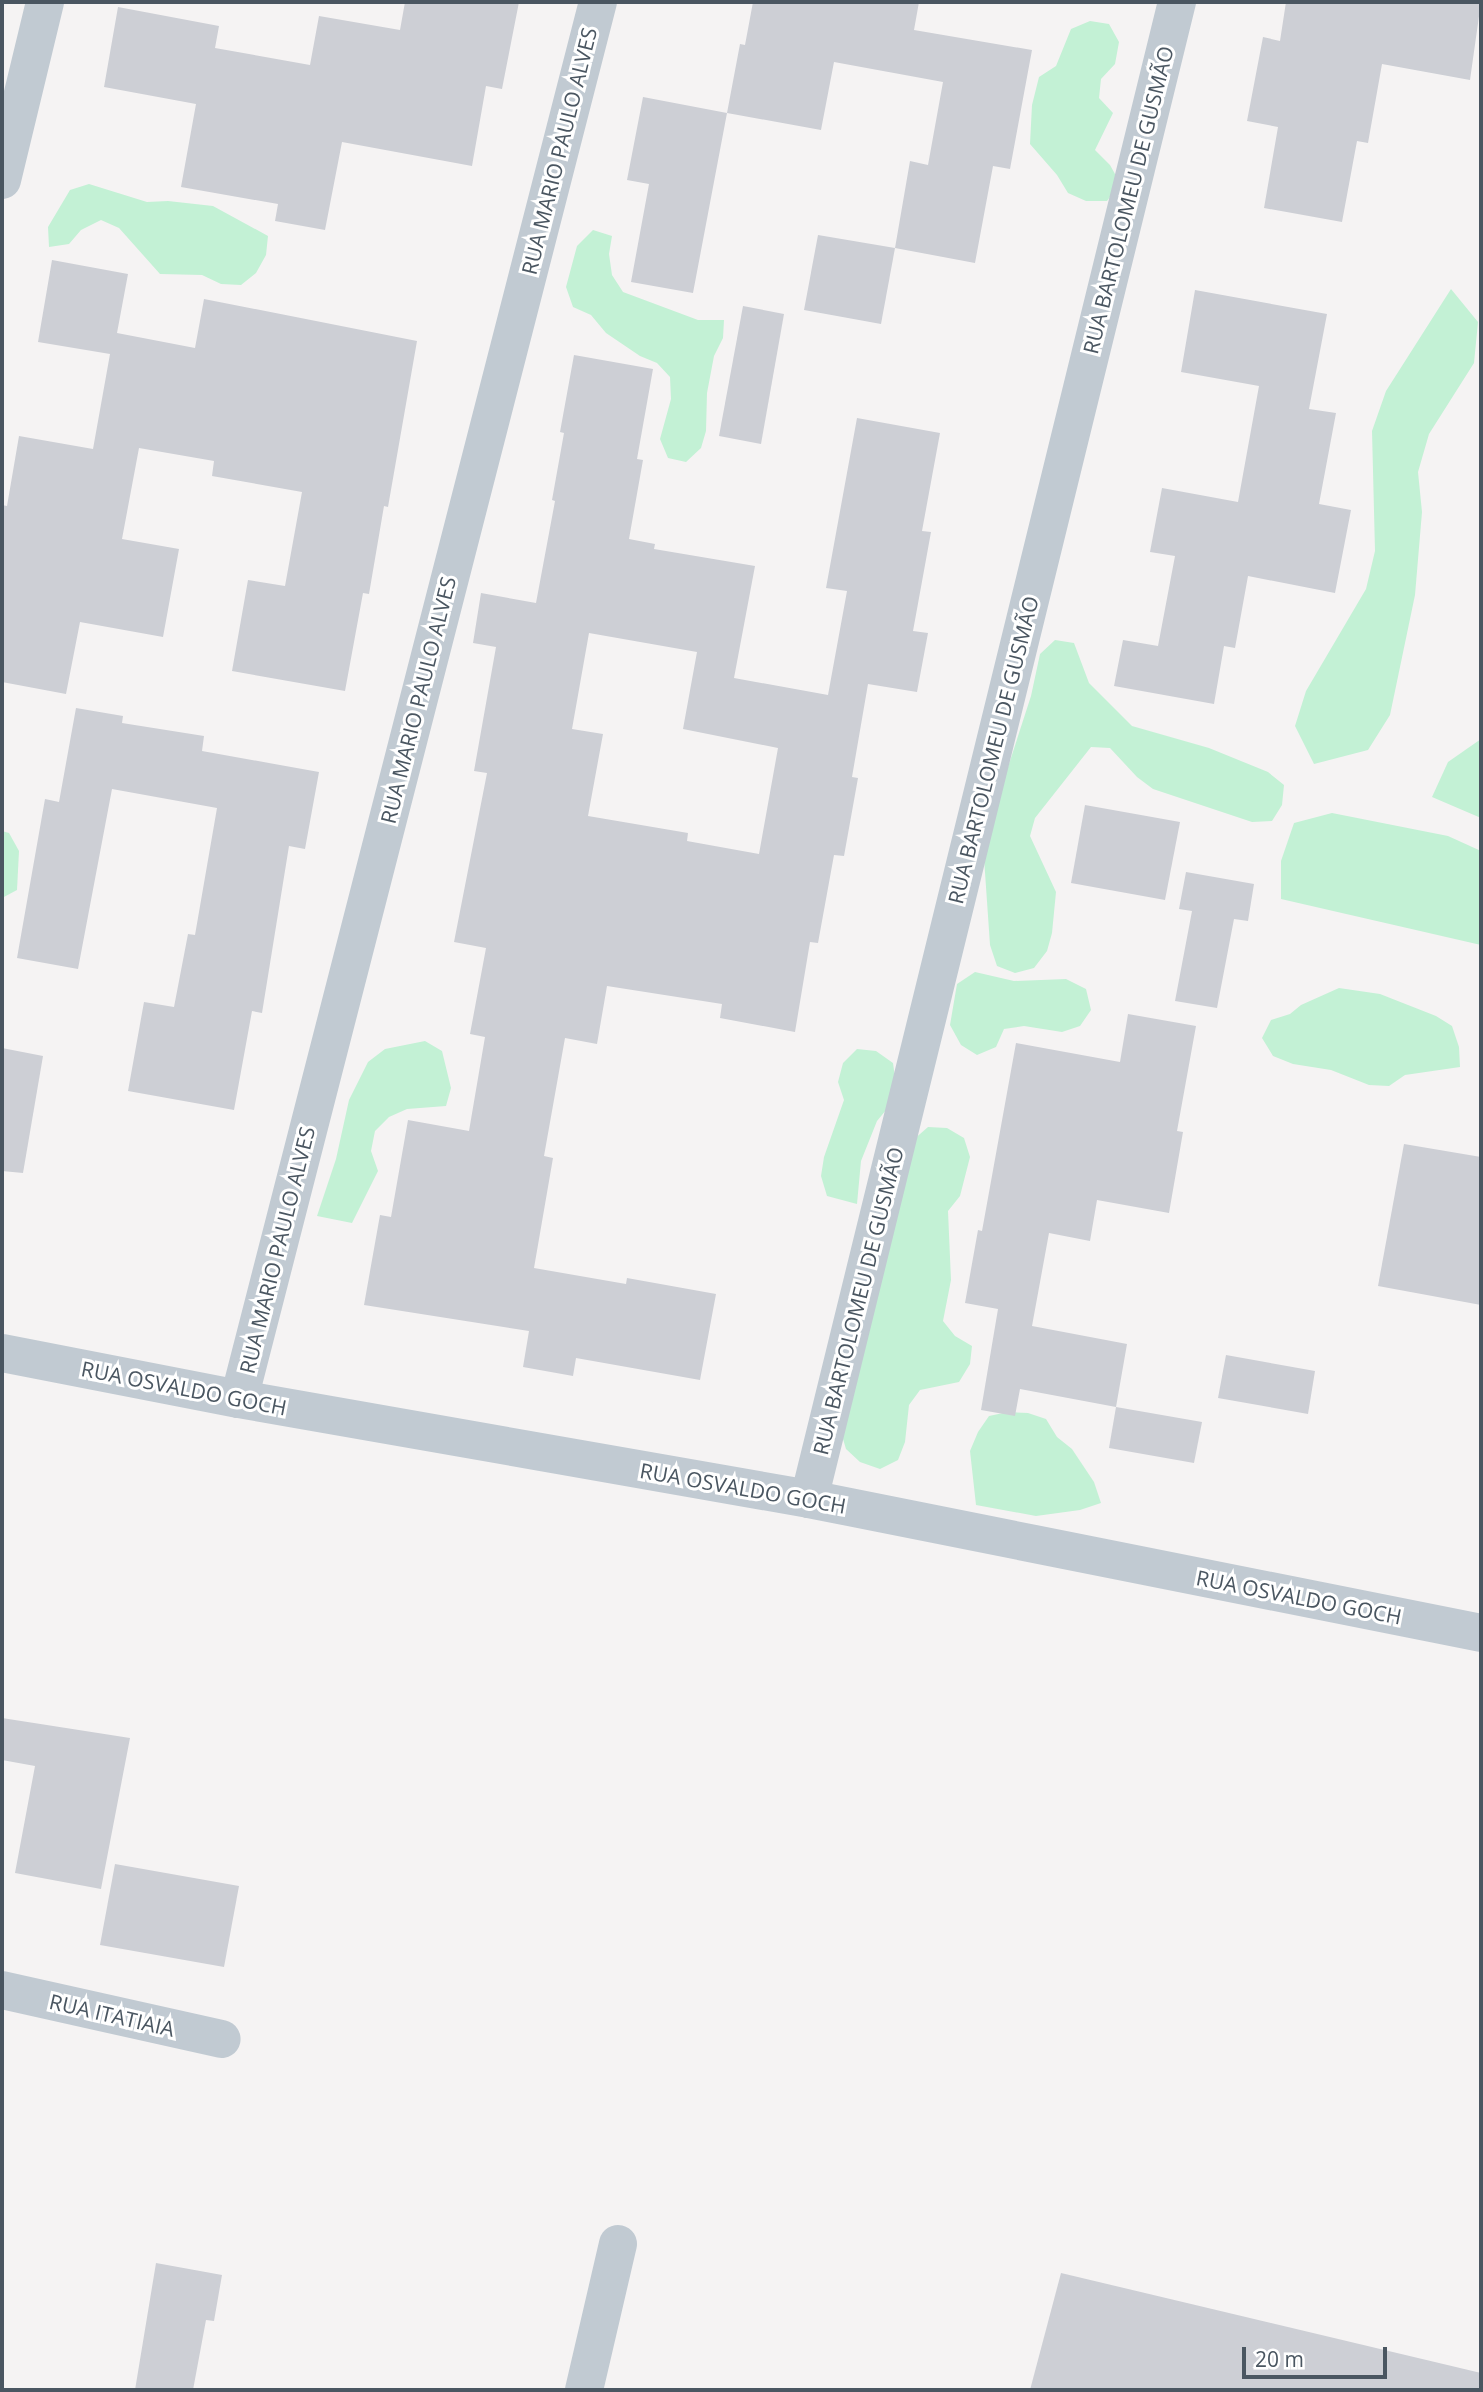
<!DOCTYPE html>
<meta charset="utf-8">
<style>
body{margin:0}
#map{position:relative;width:1483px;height:2392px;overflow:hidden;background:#f5f3f3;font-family:"Open Sans",sans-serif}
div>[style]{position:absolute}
.green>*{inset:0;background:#c3f1d5}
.building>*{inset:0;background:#cdcfd5}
.minor>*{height:38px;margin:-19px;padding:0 19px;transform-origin:19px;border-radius:19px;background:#c1cad2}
span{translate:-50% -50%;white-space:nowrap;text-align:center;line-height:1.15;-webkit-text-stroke:6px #fff;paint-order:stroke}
.street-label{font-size:21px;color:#4a5661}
.frame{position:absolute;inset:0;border:4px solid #4a5661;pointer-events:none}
.scale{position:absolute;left:1242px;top:2347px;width:145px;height:32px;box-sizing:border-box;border:4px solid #4a5661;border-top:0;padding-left:9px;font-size:21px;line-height:24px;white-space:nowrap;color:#4a5661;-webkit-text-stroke:5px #fff;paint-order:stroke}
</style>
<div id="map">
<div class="green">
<i style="clip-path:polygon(1090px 21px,1109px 24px,1119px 42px,1115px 64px,1101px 79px,1099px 98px,1113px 113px,1095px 150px,1110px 165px,1120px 183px,1107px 201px,1086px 201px,1068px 193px,1057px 175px,1030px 144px,1032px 105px,1039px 77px,1056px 66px,1071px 29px)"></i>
<i style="clip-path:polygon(89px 184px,147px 202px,168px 201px,213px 206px,268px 236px,266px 255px,256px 273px,241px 285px,221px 284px,202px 275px,160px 274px,119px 228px,101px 220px,81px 230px,69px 244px,49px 247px,48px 227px,70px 190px)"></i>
<i style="clip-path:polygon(593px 230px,612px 236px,609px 254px,612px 275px,623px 292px,698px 320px,724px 320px,723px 338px,714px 356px,707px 393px,706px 431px,701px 448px,686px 462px,668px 458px,660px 439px,671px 399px,670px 377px,657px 363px,640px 356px,606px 333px,591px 315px,573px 307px,566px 287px,577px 246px)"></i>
<i style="clip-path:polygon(1451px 289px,1478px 322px,1474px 363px,1429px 434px,1418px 472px,1422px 512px,1415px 595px,1390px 715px,1368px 750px,1314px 764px,1295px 726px,1306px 691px,1366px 589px,1375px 551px,1372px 431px,1386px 391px)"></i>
<i style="clip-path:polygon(1055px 640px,1074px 643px,1089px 683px,1132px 726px,1209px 748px,1268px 772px,1284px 785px,1282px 805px,1272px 821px,1252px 822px,1153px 789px,1137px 777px,1110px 748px,1091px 747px,1035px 818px,1030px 836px,1056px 892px,1052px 933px,1047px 951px,1034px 968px,1015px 973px,997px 966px,990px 945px,984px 858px,998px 798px,1031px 696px,1040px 654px)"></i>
<i style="clip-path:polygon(1481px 739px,1481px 818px,1432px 797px,1448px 762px)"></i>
<i style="clip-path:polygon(1332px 813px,1448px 836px,1481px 851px,1481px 945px,1281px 899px,1281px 861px,1294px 823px)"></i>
<i style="clip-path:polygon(2px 831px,9px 833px,19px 851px,17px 890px,2px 898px)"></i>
<i style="clip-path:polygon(975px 972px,1014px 981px,1066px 979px,1086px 989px,1091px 1010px,1080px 1026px,1062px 1032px,1024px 1026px,1004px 1029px,996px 1047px,977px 1055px,961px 1045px,950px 1025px,957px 984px)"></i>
<i style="clip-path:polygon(1339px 988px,1380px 994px,1436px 1016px,1452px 1026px,1459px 1047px,1460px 1067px,1405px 1075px,1389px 1086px,1369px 1085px,1331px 1070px,1293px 1064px,1273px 1056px,1262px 1038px,1271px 1020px,1290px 1014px,1301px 1005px)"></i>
<i style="clip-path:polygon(425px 1041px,442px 1051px,451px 1088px,446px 1106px,407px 1109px,389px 1117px,375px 1131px,371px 1151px,378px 1171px,352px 1223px,317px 1216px,336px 1159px,349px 1100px,368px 1062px,385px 1049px)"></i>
<i style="clip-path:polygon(857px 1049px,876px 1051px,893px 1063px,896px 1085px,891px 1104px,877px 1121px,861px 1161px,857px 1204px,827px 1196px,821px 1176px,824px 1157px,844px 1100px,838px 1082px,843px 1063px)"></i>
<i style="clip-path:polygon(928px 1127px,947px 1128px,964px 1138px,970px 1157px,960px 1196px,948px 1211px,951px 1280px,943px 1321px,955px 1336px,972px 1346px,970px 1364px,959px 1382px,920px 1390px,909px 1405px,905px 1442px,898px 1460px,880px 1469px,860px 1462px,846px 1449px,840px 1429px,912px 1141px)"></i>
<i style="clip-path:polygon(1008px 1412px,1028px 1413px,1046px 1419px,1057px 1437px,1072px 1449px,1094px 1482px,1101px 1503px,1080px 1510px,1036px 1516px,976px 1505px,970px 1451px,978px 1432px,989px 1416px)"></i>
</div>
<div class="building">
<i style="clip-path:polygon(405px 2px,519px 2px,502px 89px,486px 86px,472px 166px,342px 142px,325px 230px,275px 221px,278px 204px,181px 187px,196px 104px,104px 87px,118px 7px,219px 26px,215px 48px,310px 65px,319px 16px,400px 30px)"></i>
<i style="clip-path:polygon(753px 2px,919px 2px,914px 30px,1032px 50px,1010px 169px,993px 166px,975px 263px,895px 248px,910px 161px,928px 165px,943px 82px,834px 62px,821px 130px,727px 113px,740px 44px,745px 45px)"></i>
<i style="clip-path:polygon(1286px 2px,1481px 2px,1470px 80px,1382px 64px,1368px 143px,1357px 141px,1342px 222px,1264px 208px,1278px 127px,1247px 121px,1263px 37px,1280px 41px)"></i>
<i style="clip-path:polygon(643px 97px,727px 113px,693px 293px,631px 282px,649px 184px,627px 180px)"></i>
<i style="clip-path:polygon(818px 235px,895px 248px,881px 324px,804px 310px)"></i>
<i style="clip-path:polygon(52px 260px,128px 274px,117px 333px,195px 348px,204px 299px,417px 341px,388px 507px,384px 506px,369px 594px,363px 593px,345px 691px,232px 671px,248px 580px,285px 586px,302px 492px,212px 476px,214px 461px,139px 448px,122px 539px,179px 549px,163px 637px,80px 622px,66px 694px,2px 682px,2px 505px,7px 506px,19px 436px,93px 449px,110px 354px,38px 342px)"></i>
<i style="clip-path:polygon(1195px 290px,1327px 314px,1309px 409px,1336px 413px,1319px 504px,1351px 510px,1335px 593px,1248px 576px,1235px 648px,1224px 646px,1214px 704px,1114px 686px,1123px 640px,1158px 646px,1175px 556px,1150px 552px,1162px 488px,1238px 502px,1259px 386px,1181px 372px)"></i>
<i style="clip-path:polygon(743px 306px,784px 314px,761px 444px,719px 436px)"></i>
<i style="clip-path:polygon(evenodd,574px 355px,653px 369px,637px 459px,643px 460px,629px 539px,655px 544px,654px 549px,755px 566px,734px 678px,828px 695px,847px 591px,826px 588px,857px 418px,940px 433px,922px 531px,931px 532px,913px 631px,928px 633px,917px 692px,868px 684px,852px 777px,858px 778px,844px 856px,834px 855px,818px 943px,810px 942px,795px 1032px,720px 1018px,722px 1004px,607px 986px,597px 1044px,565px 1038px,544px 1156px,553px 1158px,534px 1268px,626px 1284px,627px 1278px,716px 1294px,700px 1380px,576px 1358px,573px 1376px,523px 1367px,529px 1331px,364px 1305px,380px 1215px,391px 1217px,408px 1120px,469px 1131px,485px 1037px,470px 1034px,486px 948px,454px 942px,487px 773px,474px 771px,496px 647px,473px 643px,481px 593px,536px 603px,555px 501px,552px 500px,564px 433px,560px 432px,574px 355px,589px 633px,697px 652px,683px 729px,778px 748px,759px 854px,687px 841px,688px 833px,588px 816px,603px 734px,572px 729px,589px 633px)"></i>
<i style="clip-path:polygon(76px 708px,123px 716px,122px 723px,204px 736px,202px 751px,319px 772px,305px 849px,289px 846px,262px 1013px,252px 1011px,234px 1110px,128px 1091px,144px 1002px,174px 1007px,188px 934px,195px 935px,217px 808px,112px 789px,78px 969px,17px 958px,45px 799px,59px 802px)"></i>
<i style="clip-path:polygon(1085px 805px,1180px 822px,1165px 900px,1071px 883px)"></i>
<i style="clip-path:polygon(1186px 872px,1254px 884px,1248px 921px,1234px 919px,1217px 1008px,1175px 1001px,1192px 911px,1179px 909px)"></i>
<i style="clip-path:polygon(1128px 1014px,1196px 1026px,1177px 1131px,1183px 1132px,1169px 1213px,1097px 1200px,1090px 1241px,1049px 1233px,1032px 1326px,1127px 1344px,1116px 1407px,1020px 1389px,1015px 1416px,981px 1410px,998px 1309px,965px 1303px,978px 1230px,982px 1231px,1016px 1043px,1120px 1062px)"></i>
<i style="clip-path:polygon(2px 1048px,43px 1056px,23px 1173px,2px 1171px)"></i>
<i style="clip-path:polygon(1404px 1144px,1481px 1157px,1481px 1305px,1378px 1286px)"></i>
<i style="clip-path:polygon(1226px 1355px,1315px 1371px,1308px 1414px,1218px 1398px)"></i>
<i style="clip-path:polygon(1116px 1407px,1202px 1422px,1194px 1463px,1109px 1448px)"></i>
<i style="clip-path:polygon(2px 1718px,130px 1738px,101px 1889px,15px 1873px,35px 1766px,2px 1760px)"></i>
<i style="clip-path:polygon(115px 1864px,239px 1886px,224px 1967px,100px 1945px)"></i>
<i style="clip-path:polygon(156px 2263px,222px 2275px,214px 2321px,206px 2320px,193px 2390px,135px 2390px)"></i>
<i style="clip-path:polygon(1061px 2273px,1481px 2373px,1481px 2390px,1030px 2390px)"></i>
</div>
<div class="minor">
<i style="left:2px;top:180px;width:183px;rotate:-76.4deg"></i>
<i style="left:2px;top:1353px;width:241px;rotate:11deg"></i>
<i style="left:239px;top:1399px;width:579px;rotate:9.95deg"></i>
<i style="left:809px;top:1499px;width:685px;rotate:11.28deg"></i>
<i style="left:239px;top:1399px;width:1442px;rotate:-75.59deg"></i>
<i style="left:809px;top:1499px;width:1542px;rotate:-76.19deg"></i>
<i style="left:2px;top:1990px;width:225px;rotate:12.6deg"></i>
<i style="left:584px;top:2390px;width:150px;rotate:-76.9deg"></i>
</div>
<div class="street-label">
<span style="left:559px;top:151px;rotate:-76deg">RUA MARIO PAULO ALVES</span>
<span style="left:1128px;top:200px;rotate:-76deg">RUA BARTOLOMEU DE GUSMÃO</span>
<span style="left:418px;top:700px;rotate:-76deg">RUA MARIO PAULO ALVES</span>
<span style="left:993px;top:750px;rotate:-76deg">RUA BARTOLOMEU DE GUSMÃO</span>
<span style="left:277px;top:1250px;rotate:-76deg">RUA MARIO PAULO ALVES</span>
<span style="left:858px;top:1301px;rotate:-76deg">RUA BARTOLOMEU DE GUSMÃO</span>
<span style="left:184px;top:1388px;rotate:11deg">RUA OSVALDO GOCH</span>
<span style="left:743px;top:1488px;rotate:10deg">RUA OSVALDO GOCH</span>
<span style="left:1299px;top:1597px;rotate:11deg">RUA OSVALDO GOCH</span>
<span style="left:112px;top:2015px;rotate:13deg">RUA ITATIAIA</span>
</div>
<div class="frame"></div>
<div class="scale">20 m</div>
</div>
